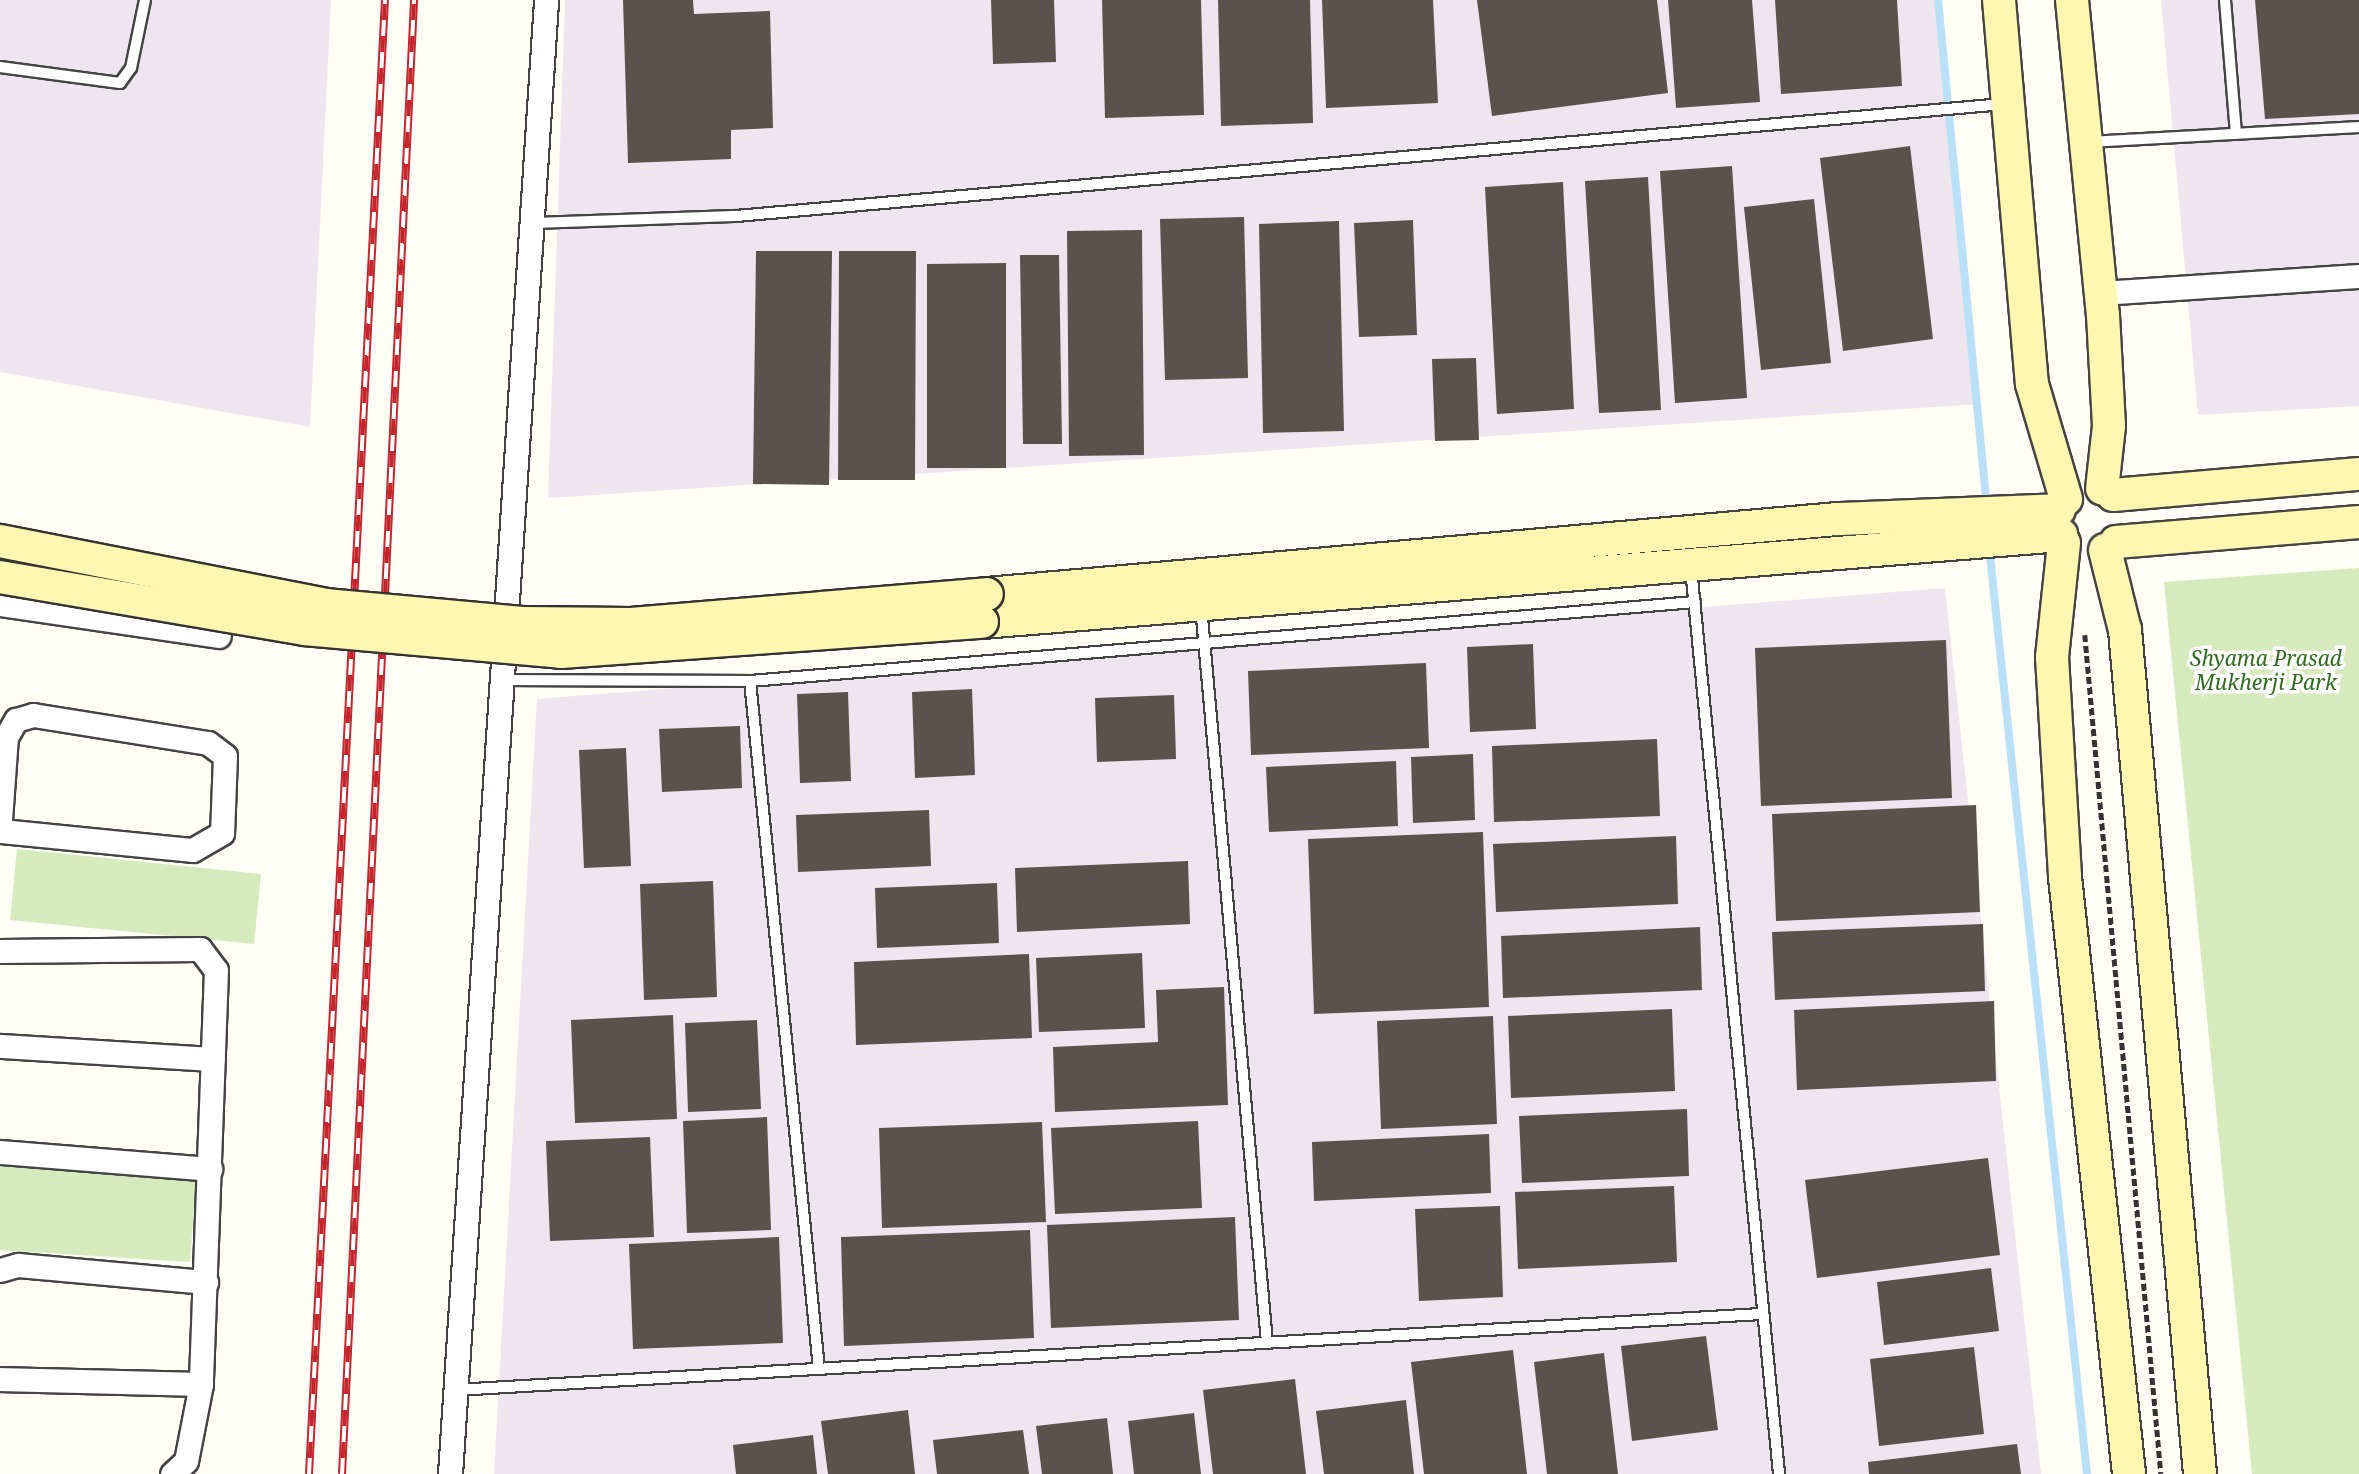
<!DOCTYPE html>
<style>
body{margin:0}
#map{position:relative;width:2359px;height:1474px;overflow:hidden;background:#fffdf5;font-family:"Noto Serif",serif}
div>[style]{position:absolute}
.industrial>*{inset:0;background:#eee6ef}
.green>*{inset:0;background:#d5ebbd}
.stream>*{height:8px;margin:-4px;padding:0 4px;transform-origin:4px;border-radius:4px;background:#b9e0f7}
.building>*{inset:0;background:#5a524d}
.path>*{height:4.5px;margin-top:-2.25px;transform-origin:0;background:repeating-linear-gradient(90deg,#333 0 7px,transparent 0 10.5px)}
.roads{filter:drop-shadow(2px 0 #444) drop-shadow(-2px 0 #444) drop-shadow(0 2px #444) drop-shadow(0 -2px #444)}
.lane>*{height:10px;margin:-5px;padding:0 5px;transform-origin:5px;border-radius:5px;background:#fff}
.street>*{height:23px;margin:-11.5px;padding:0 11.5px;transform-origin:11.5px;border-radius:11.5px;background:#fff}
.secondary>*{height:32px;margin:-16px;padding:0 16px;transform-origin:16px;border-radius:16px;background:#fff6b0}
.rail>*{height:8px;margin-top:-4px;transform-origin:0;background:repeating-linear-gradient(90deg,#fff 0 16px,#c4262e 0 32px);box-sizing:border-box;border-block:2px solid #c4262e}
.bridges{filter:drop-shadow(2px 0 #333) drop-shadow(-2px 0 #333) drop-shadow(0 2px #333) drop-shadow(0 -2px #333)}
.secondary-bridge>*{height:32px;margin:-16px;padding:0 16px;transform-origin:16px;border-radius:16px;background:#fff6b0}
span{translate:-50% -50%;white-space:nowrap;text-align:center;line-height:1.15;-webkit-text-stroke:7px #fff;paint-order:stroke}
.park-label{font-size:21px;color:#2f6b1f;font-style:italic}
</style>
<div id="map">
<div class="industrial">
<i style="clip-path:polygon(0 0,331px 0,310px 427px,0 372px)"></i>
<i style="clip-path:polygon(565px 0,1940px 0,1980px 404px,548px 498px)"></i>
<i style="clip-path:polygon(2161px 0,2359px 0,2359px 406px,2198px 415px)"></i>
<i style="clip-path:polygon(1945px 588px,2041px 1474px,494px 1474px,537px 699px)"></i>
</div>
<div class="green">
<i style="clip-path:polygon(2359px 568px,2359px 1474px,2252px 1474px,2164px 582px)"></i>
<i style="clip-path:polygon(17px 849px,261px 874px,254px 944px,10px 920px)"></i>
<i style="clip-path:polygon(0 1166px,196px 1178px,190px 1262px,0 1250px)"></i>
</div>
<div class="stream">
<i style="left:1938px;top:0;width:498px;rotate:84.5deg"></i>
<i style="left:1990px;top:556px;width:923px;rotate:83.97deg"></i>
</div>
<div class="building">
<i style="clip-path:polygon(623px 0,693px 0,694px 14px,770px 11px,773px 128px,731px 130px,731px 159px,628px 163px)"></i>
<i style="clip-path:polygon(991px 0,1054px 0,1056px 62px,993px 64px)"></i>
<i style="clip-path:polygon(1102px 0,1201px 0,1204px 115px,1105px 118px)"></i>
<i style="clip-path:polygon(1218px 0,1310px 0,1313px 123px,1221px 126px)"></i>
<i style="clip-path:polygon(1322px 0,1433px 0,1438px 103px,1326px 108px)"></i>
<i style="clip-path:polygon(1477px 0,1657px 0,1668px 93px,1492px 116px)"></i>
<i style="clip-path:polygon(1668px 0,1752px 0,1760px 102px,1676px 108px)"></i>
<i style="clip-path:polygon(1775px 0,1897px 0,1902px 86px,1781px 94px)"></i>
<i style="clip-path:polygon(2255px 0,2359px 0,2359px 114px,2265px 119px)"></i>
<i style="clip-path:polygon(1910px 146px,1933px 339px,1843px 351px,1820px 158px)"></i>
<i style="clip-path:polygon(1732px 166px,1747px 398px,1675px 403px,1660px 171px)"></i>
<i style="clip-path:polygon(1648px 177px,1661px 410px,1599px 413px,1585px 181px)"></i>
<i style="clip-path:polygon(1563px 182px,1574px 409px,1497px 414px,1485px 187px)"></i>
<i style="clip-path:polygon(1814px 199px,1831px 363px,1761px 370px,1744px 207px)"></i>
<i style="clip-path:polygon(1244px 217px,1248px 378px,1165px 380px,1160px 219px)"></i>
<i style="clip-path:polygon(1413px 220px,1417px 335px,1359px 337px,1354px 223px)"></i>
<i style="clip-path:polygon(1339px 221px,1344px 431px,1263px 433px,1259px 224px)"></i>
<i style="clip-path:polygon(1142px 230px,1144px 455px,1069px 456px,1067px 231px)"></i>
<i style="clip-path:polygon(756px 251px,832px 251px,829px 485px,753px 484px)"></i>
<i style="clip-path:polygon(839px 251px,916px 251px,915px 480px,838px 480px)"></i>
<i style="clip-path:polygon(1020px 255px,1059px 255px,1062px 444px,1023px 444px)"></i>
<i style="clip-path:polygon(1006px 263px,1006px 468px,927px 468px,927px 264px)"></i>
<i style="clip-path:polygon(1476px 358px,1479px 440px,1435px 441px,1432px 359px)"></i>
<i style="clip-path:polygon(1946px 640px,1952px 798px,1761px 806px,1755px 648px)"></i>
<i style="clip-path:polygon(1533px 644px,1536px 729px,1470px 732px,1467px 647px)"></i>
<i style="clip-path:polygon(1426px 663px,1429px 748px,1251px 755px,1248px 671px)"></i>
<i style="clip-path:polygon(972px 689px,975px 775px,915px 778px,912px 692px)"></i>
<i style="clip-path:polygon(848px 692px,851px 781px,800px 783px,797px 694px)"></i>
<i style="clip-path:polygon(1174px 695px,1176px 759px,1097px 762px,1095px 698px)"></i>
<i style="clip-path:polygon(740px 726px,742px 788px,662px 792px,659px 729px)"></i>
<i style="clip-path:polygon(1657px 739px,1660px 816px,1494px 822px,1492px 746px)"></i>
<i style="clip-path:polygon(626px 748px,631px 866px,584px 868px,579px 750px)"></i>
<i style="clip-path:polygon(1473px 754px,1475px 820px,1413px 823px,1411px 757px)"></i>
<i style="clip-path:polygon(1396px 761px,1398px 826px,1269px 832px,1266px 767px)"></i>
<i style="clip-path:polygon(1976px 805px,1980px 912px,1776px 921px,1772px 814px)"></i>
<i style="clip-path:polygon(929px 810px,931px 866px,798px 872px,796px 815px)"></i>
<i style="clip-path:polygon(1483px 832px,1489px 1007px,1314px 1014px,1308px 839px)"></i>
<i style="clip-path:polygon(1676px 836px,1678px 904px,1496px 912px,1493px 844px)"></i>
<i style="clip-path:polygon(1188px 861px,1190px 924px,1017px 932px,1015px 868px)"></i>
<i style="clip-path:polygon(713px 881px,717px 997px,644px 1000px,640px 884px)"></i>
<i style="clip-path:polygon(997px 883px,999px 943px,877px 948px,875px 888px)"></i>
<i style="clip-path:polygon(1983px 924px,1985px 991px,1775px 1000px,1772px 932px)"></i>
<i style="clip-path:polygon(1700px 927px,1702px 990px,1503px 998px,1501px 936px)"></i>
<i style="clip-path:polygon(1142px 953px,1145px 1028px,1039px 1032px,1036px 958px)"></i>
<i style="clip-path:polygon(1029px 954px,1032px 1038px,856px 1045px,854px 962px)"></i>
<i style="clip-path:polygon(1224px 987px,1228px 1105px,1055px 1112px,1053px 1047px,1158px 1042px,1156px 990px)"></i>
<i style="clip-path:polygon(1994px 1001px,1996px 1081px,1797px 1090px,1794px 1010px)"></i>
<i style="clip-path:polygon(1672px 1009px,1675px 1091px,1511px 1098px,1508px 1016px)"></i>
<i style="clip-path:polygon(673px 1015px,677px 1119px,575px 1123px,571px 1020px)"></i>
<i style="clip-path:polygon(1493px 1016px,1497px 1124px,1381px 1129px,1377px 1021px)"></i>
<i style="clip-path:polygon(757px 1020px,761px 1109px,688px 1112px,685px 1023px)"></i>
<i style="clip-path:polygon(1687px 1109px,1689px 1176px,1522px 1183px,1519px 1116px)"></i>
<i style="clip-path:polygon(767px 1117px,771px 1230px,687px 1233px,683px 1121px)"></i>
<i style="clip-path:polygon(1198px 1121px,1202px 1208px,1055px 1214px,1051px 1128px)"></i>
<i style="clip-path:polygon(1042px 1122px,1046px 1222px,882px 1228px,879px 1128px)"></i>
<i style="clip-path:polygon(1489px 1134px,1491px 1193px,1314px 1201px,1312px 1142px)"></i>
<i style="clip-path:polygon(650px 1137px,654px 1237px,550px 1241px,546px 1141px)"></i>
<i style="clip-path:polygon(1988px 1158px,2000px 1255px,1817px 1278px,1805px 1180px)"></i>
<i style="clip-path:polygon(1674px 1186px,1677px 1262px,1518px 1269px,1515px 1192px)"></i>
<i style="clip-path:polygon(1500px 1206px,1503px 1297px,1419px 1301px,1415px 1209px)"></i>
<i style="clip-path:polygon(1235px 1217px,1239px 1320px,1051px 1328px,1047px 1225px)"></i>
<i style="clip-path:polygon(1030px 1230px,1034px 1338px,844px 1346px,841px 1237px)"></i>
<i style="clip-path:polygon(779px 1237px,783px 1343px,633px 1349px,629px 1244px)"></i>
<i style="clip-path:polygon(1991px 1268px,1999px 1331px,1884px 1345px,1877px 1282px)"></i>
<i style="clip-path:polygon(1706px 1336px,1718px 1430px,1632px 1441px,1621px 1346px)"></i>
<i style="clip-path:polygon(1974px 1347px,1984px 1434px,1879px 1446px,1870px 1359px)"></i>
<i style="clip-path:polygon(1513px 1350px,1527px 1474px,1424px 1474px,1411px 1362px)"></i>
<i style="clip-path:polygon(1604px 1353px,1618px 1474px,1547px 1474px,1534px 1362px)"></i>
<i style="clip-path:polygon(1295px 1379px,1306px 1474px,1213px 1474px,1203px 1390px)"></i>
<i style="clip-path:polygon(1406px 1400px,1414px 1474px,1324px 1474px,1316px 1411px)"></i>
<i style="clip-path:polygon(908px 1410px,915px 1474px,828px 1474px,821px 1421px)"></i>
<i style="clip-path:polygon(1194px 1413px,1201px 1474px,1134px 1474px,1128px 1421px)"></i>
<i style="clip-path:polygon(1107px 1418px,1113px 1474px,1042px 1474px,1036px 1426px)"></i>
<i style="clip-path:polygon(1023px 1430px,1029px 1474px,937px 1474px,933px 1440px)"></i>
<i style="clip-path:polygon(813px 1435px,817px 1474px,736px 1474px,733px 1445px)"></i>
<i style="clip-path:polygon(2017px 1444px,2021px 1474px,1869px 1474px,1868px 1462px)"></i>
</div>
<div class="path">
<i style="left:2085px;top:635px;width:842px;rotate:84.82deg"></i>
</div>
<div class="roads">
<div class="lane">
<i style="left:2225px;top:0;width:134px;rotate:85.3deg"></i>
<i style="left:0;top:67px;width:121px;rotate:7.6deg"></i>
<i style="left:120px;top:83px;width:19px;rotate:-54deg"></i>
<i style="left:131px;top:68px;width:69px;rotate:-78.4deg"></i>
<i style="left:2089px;top:142px;width:270px;rotate:-3.2deg"></i>
<i style="left:532px;top:223px;width:204px;rotate:-2deg"></i>
<i style="left:736px;top:216px;width:1273px;rotate:-5.05deg"></i>
<i style="left:1691px;top:568px;width:910px;rotate:84.45deg"></i>
<i style="left:1201px;top:606px;width:740px;rotate:84.88deg"></i>
<i style="left:502px;top:680px;width:248px;rotate:0.2deg"></i>
<i style="left:750px;top:681px;width:691px;rotate:84.27deg"></i>
<i style="left:750px;top:681px;width:948px;rotate:-4.78deg"></i>
<i style="left:455px;top:1390px;width:1308px;rotate:-3.33deg"></i>
</div>
<div class="street">
<i style="left:2101px;top:293px;width:259px;rotate:-3.8deg"></i>
<i style="left:0;top:604px;width:221px;rotate:8.3deg"></i>
<i style="left:0;top:820px;width:83px;rotate:-85.9deg"></i>
<i style="left:6px;top:737px;width:20px;rotate:-60deg"></i>
<i style="left:16px;top:720px;width:18px;rotate:-16deg"></i>
<i style="left:33px;top:715px;width:177px;rotate:9.1deg"></i>
<i style="left:208px;top:743px;width:21px;rotate:37deg"></i>
<i style="left:225px;top:756px;width:77px;rotate:92.2deg"></i>
<i style="left:222px;top:833px;width:34px;rotate:150deg"></i>
<i style="left:192px;top:850px;width:193px;rotate:-174.3deg"></i>
<i style="left:0;top:951px;width:200px;rotate:-0.6deg"></i>
<i style="left:200px;top:949px;width:26px;rotate:53deg"></i>
<i style="left:216px;top:970px;width:414px;rotate:92.1deg"></i>
<i style="left:201px;top:1384px;width:78px;rotate:101deg"></i>
<i style="left:186px;top:1461px;width:19px;rotate:137deg"></i>
<i style="left:0;top:1046px;width:213px;rotate:3.5deg"></i>
<i style="left:0;top:1152px;width:211px;rotate:4.6deg"></i>
<i style="left:0;top:1270px;width:19px;rotate:-16deg"></i>
<i style="left:18px;top:1265px;width:189px;rotate:5.2deg"></i>
<i style="left:0;top:1379px;width:201px;rotate:1.4deg"></i>
<i style="left:450px;top:1474px;width:1477px;rotate:-86.27deg"></i>
</div>
<div class="secondary">
<i style="left:1999px;top:0;width:385px;rotate:85.1deg"></i>
<i style="left:2032px;top:384px;width:120px;rotate:73.5deg"></i>
<i style="left:2072px;top:0;width:317px;rotate:84.4deg"></i>
<i style="left:2103px;top:315px;width:111px;rotate:86.9deg"></i>
<i style="left:2109px;top:426px;width:63px;rotate:96.3deg"></i>
<i style="left:2113px;top:495px;width:247px;rotate:-4.9deg"></i>
<i style="left:2116px;top:542px;width:244px;rotate:-4.7deg"></i>
<i style="left:2064px;top:543px;width:115px;rotate:96deg"></i>
<i style="left:2052px;top:657px;width:220px;rotate:86.6deg"></i>
<i style="left:2065px;top:877px;width:600px;rotate:83.88deg"></i>
<i style="left:2105px;top:550px;width:82px;rotate:76deg"></i>
<i style="left:2125px;top:630px;width:847px;rotate:84.92deg"></i>
<i style="left:987px;top:594px;width:854px;rotate:-5.04deg"></i>
<i style="left:1838px;top:519px;width:221px;rotate:-2.3deg"></i>
<i style="left:982px;top:622px;width:1083px;rotate:-4.61deg"></i>
</div>
</div>
<div class="rail">
<i style="left:309px;top:1474px;width:1476px;rotate:-87.05deg"></i>
<i style="left:342px;top:1474px;width:1476px;rotate:-87.2deg"></i>
</div>
<div class="bridges">
<div class="secondary-bridge">
<i style="left:0;top:541px;width:331px;rotate:11.1deg"></i>
<i style="left:325px;top:605px;width:198px;rotate:5.2deg"></i>
<i style="left:522px;top:623px;width:109px;rotate:0.5deg"></i>
<i style="left:631px;top:624px;width:357px;rotate:-4.8deg"></i>
<i style="left:0;top:577px;width:308px;rotate:9.7deg"></i>
<i style="left:304px;top:629px;width:258px;rotate:5.1deg"></i>
<i style="left:561px;top:652px;width:422px;rotate:-4.1deg"></i>
</div>
</div>
<div class="park-label">
<span style="left:2266px;top:670px">Shyama Prasad<br>Mukherji Park</span>
</div>
</div>
